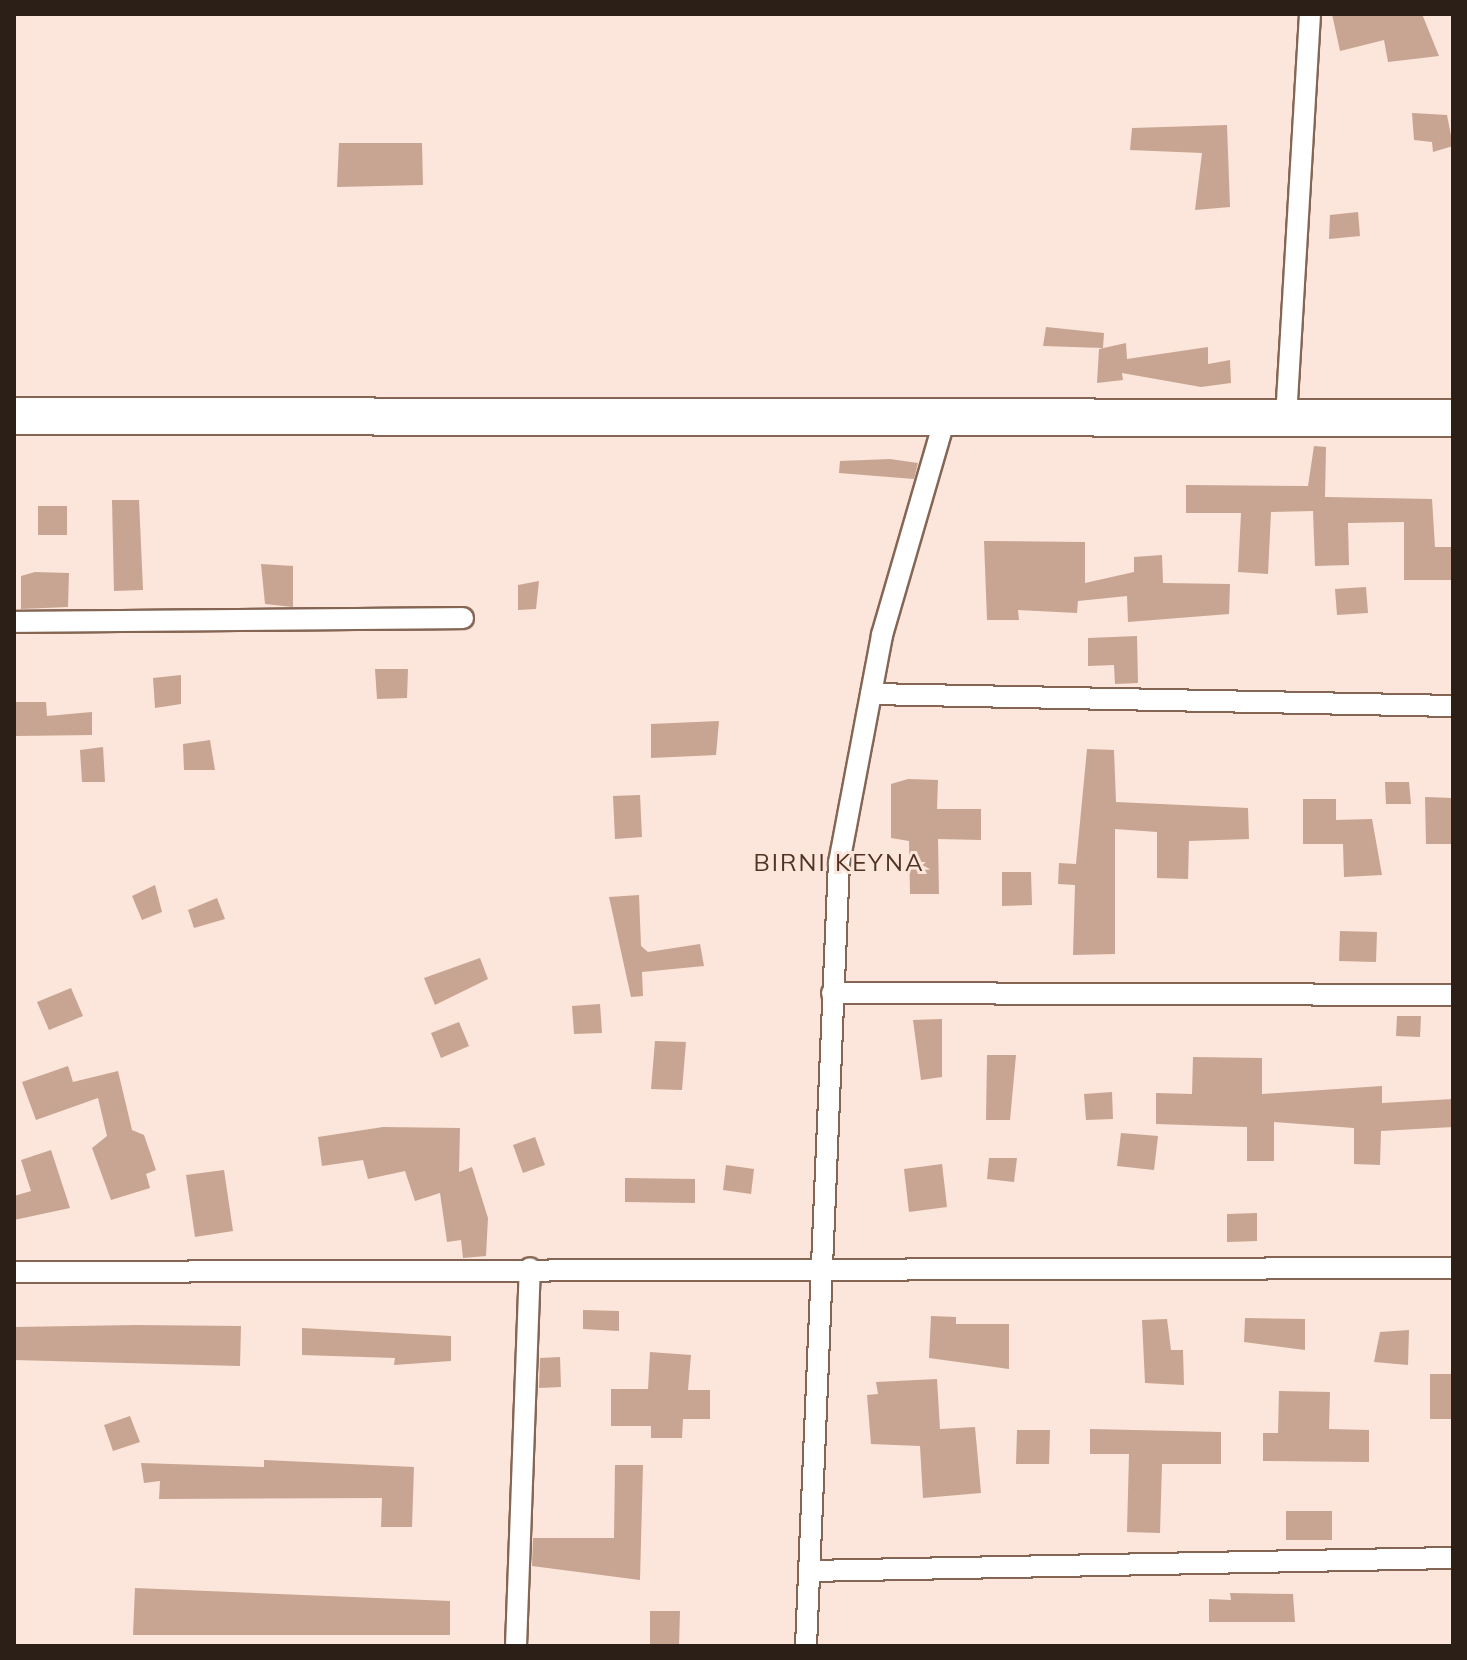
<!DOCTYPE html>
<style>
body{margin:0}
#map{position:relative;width:1467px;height:1660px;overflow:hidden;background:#fce5da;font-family:Mulish,sans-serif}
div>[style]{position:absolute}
.building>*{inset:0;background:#c7a592}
.roads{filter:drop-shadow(2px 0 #856655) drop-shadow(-2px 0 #856655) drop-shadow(0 2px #856655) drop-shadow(0 -2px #856655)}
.street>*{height:20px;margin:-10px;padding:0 10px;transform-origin:10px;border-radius:10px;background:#fff}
.highway>*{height:36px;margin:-18px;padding:0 18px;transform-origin:18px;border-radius:18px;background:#fff}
span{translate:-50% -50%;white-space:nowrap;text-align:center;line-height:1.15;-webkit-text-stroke:6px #fce5da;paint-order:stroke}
.quarter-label{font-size:24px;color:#4f3323;letter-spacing:2px}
.frame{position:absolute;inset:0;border:16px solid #2c1f18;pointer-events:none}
</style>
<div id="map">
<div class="building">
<i style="clip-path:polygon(1332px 14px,1422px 14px,1439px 56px,1388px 62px,1384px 40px,1340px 51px)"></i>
<i style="clip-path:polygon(1412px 113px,1447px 115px,1453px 146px,1433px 152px,1432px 142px,1414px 140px)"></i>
<i style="clip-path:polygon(1227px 125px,1230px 207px,1195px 210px,1202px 153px,1130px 150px,1132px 128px)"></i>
<i style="clip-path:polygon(339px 143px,422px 143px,423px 185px,337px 187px)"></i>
<i style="clip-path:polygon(1358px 212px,1360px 236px,1329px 239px,1330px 215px)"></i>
<i style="clip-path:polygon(1046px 327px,1104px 333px,1103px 348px,1043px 346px)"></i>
<i style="clip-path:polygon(1126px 343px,1127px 359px,1208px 347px,1208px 364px,1230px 360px,1231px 383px,1201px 387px,1122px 373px,1123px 380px,1097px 383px,1099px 349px)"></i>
<i style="clip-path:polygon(1314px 446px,1326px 447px,1325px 497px,1432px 499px,1435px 547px,1453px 547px,1453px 580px,1404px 580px,1404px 522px,1348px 523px,1349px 565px,1315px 566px,1313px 511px,1271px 512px,1268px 574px,1238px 572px,1241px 513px,1186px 513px,1186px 485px,1308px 486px)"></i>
<i style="clip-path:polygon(890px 459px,918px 463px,914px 479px,839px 473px,840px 461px)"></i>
<i style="clip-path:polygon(112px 500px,139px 500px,143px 590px,114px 591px)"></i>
<i style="clip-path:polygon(38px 506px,67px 506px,67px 535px,38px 535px)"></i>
<i style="clip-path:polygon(984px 541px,1085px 542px,1085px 583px,1134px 572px,1134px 557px,1162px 555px,1163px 583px,1230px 584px,1229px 614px,1128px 622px,1127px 596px,1078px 601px,1077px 613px,1018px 610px,1019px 620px,987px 620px)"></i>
<i style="clip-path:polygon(261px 564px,293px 566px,293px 607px,265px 604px)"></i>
<i style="clip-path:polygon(35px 572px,69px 573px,68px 607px,21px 609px,21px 576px)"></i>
<i style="clip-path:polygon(539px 581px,536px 609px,518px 610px,518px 585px)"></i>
<i style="clip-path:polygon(1366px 587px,1368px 613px,1337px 615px,1335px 589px)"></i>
<i style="clip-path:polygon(1137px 636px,1138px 683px,1115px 684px,1114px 665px,1088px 666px,1088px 638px)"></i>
<i style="clip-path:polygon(375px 669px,408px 669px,407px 698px,377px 699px)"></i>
<i style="clip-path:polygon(181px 675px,181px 704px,155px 708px,153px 678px)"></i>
<i style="clip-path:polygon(14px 702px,46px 702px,47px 716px,92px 712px,92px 735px,16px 736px)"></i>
<i style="clip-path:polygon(719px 721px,716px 755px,651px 758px,651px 724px)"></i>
<i style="clip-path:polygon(210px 740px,215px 770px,184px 770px,183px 744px)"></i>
<i style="clip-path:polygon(103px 747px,105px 782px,82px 782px,80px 750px)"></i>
<i style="clip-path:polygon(1087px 749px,1114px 750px,1116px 802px,1248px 808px,1249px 839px,1189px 841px,1188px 879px,1157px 878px,1157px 832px,1115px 829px,1115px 954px,1073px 955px,1075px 885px,1058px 884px,1059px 863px,1076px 864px)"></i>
<i style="clip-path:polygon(908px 779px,938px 780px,937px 809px,981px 809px,981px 840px,938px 839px,939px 894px,910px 894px,909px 841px,891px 838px,891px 784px)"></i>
<i style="clip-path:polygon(1385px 782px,1409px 782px,1411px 804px,1386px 804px)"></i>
<i style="clip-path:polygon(640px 795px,642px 837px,615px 839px,613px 796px)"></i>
<i style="clip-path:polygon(1425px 797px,1453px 798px,1453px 844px,1426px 844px)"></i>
<i style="clip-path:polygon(1303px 799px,1336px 799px,1336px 820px,1372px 819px,1382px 875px,1344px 877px,1343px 844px,1303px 844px)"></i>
<i style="clip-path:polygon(1002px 872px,1031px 872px,1032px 905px,1002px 906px)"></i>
<i style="clip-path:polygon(155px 885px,162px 912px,142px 920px,132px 896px)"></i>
<i style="clip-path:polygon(639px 895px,641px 946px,648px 952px,700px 944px,704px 966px,642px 972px,643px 996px,631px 997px,609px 897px)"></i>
<i style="clip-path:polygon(217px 898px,225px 919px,194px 928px,188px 910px)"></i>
<i style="clip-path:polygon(1340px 931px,1377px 932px,1376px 962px,1339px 961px)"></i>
<i style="clip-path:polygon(480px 958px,488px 979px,435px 1005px,424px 978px)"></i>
<i style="clip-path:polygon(71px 988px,83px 1016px,49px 1030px,37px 1002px)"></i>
<i style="clip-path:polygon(600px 1004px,602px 1033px,574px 1034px,572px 1006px)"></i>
<i style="clip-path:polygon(1397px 1016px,1421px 1016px,1420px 1037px,1396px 1036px)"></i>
<i style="clip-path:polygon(942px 1019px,942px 1077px,921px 1080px,913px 1020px)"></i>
<i style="clip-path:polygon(459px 1022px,469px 1046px,441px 1058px,431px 1033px)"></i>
<i style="clip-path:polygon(655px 1041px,686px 1042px,682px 1090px,651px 1089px)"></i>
<i style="clip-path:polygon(987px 1055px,1016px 1055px,1010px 1120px,986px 1120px)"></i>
<i style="clip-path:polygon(1193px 1057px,1262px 1058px,1262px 1094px,1382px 1086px,1382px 1103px,1453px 1099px,1453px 1127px,1381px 1131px,1380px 1165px,1354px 1164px,1354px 1128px,1274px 1122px,1274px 1161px,1247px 1161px,1247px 1127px,1156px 1124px,1156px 1093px,1192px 1094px)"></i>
<i style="clip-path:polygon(68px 1066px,73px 1082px,118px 1071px,132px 1130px,144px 1135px,156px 1170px,146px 1174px,150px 1188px,111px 1200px,92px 1148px,107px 1136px,98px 1098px,36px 1120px,22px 1082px)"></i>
<i style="clip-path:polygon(1112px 1092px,1113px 1119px,1086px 1120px,1084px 1094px)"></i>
<i style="clip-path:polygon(383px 1127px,460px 1128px,459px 1172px,472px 1167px,488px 1218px,486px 1256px,463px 1258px,461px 1240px,447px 1242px,440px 1193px,415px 1201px,405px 1171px,368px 1179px,363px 1160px,322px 1166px,318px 1137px)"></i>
<i style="clip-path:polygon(1121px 1133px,1158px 1136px,1154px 1170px,1117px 1166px)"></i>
<i style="clip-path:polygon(535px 1137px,545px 1165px,523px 1173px,513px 1145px)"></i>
<i style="clip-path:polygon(51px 1150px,70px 1208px,14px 1220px,14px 1196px,31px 1191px,21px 1160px)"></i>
<i style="clip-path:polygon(989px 1158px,1017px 1158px,1014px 1182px,987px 1179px)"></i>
<i style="clip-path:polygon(942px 1164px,947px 1207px,909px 1212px,904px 1169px)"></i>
<i style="clip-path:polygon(726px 1165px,754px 1169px,751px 1194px,723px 1190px)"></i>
<i style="clip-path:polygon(224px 1170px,233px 1231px,195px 1237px,186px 1175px)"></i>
<i style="clip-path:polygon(625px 1178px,695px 1179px,695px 1203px,625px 1202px)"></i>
<i style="clip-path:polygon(1257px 1213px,1257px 1241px,1227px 1242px,1227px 1214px)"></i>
<i style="clip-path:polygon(583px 1310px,619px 1311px,619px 1331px,583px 1329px)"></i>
<i style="clip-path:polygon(931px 1316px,956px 1317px,956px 1324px,1009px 1324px,1009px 1369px,929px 1358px)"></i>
<i style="clip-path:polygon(1245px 1318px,1305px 1319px,1305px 1350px,1244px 1342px)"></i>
<i style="clip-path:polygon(1167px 1319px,1171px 1350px,1183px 1350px,1184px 1385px,1145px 1383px,1142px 1320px)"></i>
<i style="clip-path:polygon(136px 1325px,241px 1326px,240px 1366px,14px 1360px,14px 1327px)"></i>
<i style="clip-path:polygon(302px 1328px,451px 1336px,451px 1361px,394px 1365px,395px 1358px,302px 1355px)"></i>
<i style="clip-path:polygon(1409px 1330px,1408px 1365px,1374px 1362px,1380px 1332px)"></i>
<i style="clip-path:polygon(650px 1352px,691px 1355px,688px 1390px,710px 1390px,710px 1419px,683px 1419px,682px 1438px,651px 1438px,651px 1426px,611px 1426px,611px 1389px,648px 1389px)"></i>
<i style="clip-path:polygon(560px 1357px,561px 1387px,539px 1388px,540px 1358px)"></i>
<i style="clip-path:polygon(1430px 1374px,1453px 1374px,1453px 1419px,1430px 1419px)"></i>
<i style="clip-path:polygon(937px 1379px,940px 1429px,975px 1427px,981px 1493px,923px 1498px,920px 1446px,871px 1444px,867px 1395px,878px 1394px,876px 1382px)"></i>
<i style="clip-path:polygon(1279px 1391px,1330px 1392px,1329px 1429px,1369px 1430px,1369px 1462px,1263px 1461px,1263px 1433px,1278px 1433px)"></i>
<i style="clip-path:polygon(130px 1416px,140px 1442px,113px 1451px,104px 1425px)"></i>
<i style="clip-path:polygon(1090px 1429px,1221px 1432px,1221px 1464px,1162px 1464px,1160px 1533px,1127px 1532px,1129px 1454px,1090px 1454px)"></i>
<i style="clip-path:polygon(1017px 1430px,1050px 1430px,1049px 1464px,1016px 1464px)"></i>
<i style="clip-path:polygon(264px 1460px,414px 1467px,412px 1527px,381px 1527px,382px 1498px,159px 1499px,160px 1481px,144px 1483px,141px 1463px,264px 1467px)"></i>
<i style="clip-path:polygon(615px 1465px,643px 1465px,640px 1580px,532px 1566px,533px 1538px,614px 1538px)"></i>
<i style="clip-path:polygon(1286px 1511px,1332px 1511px,1332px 1540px,1286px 1540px)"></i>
<i style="clip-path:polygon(135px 1588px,450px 1601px,450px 1635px,133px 1635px)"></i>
<i style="clip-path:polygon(1230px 1593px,1293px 1594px,1295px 1622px,1209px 1622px,1209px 1599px,1231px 1600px)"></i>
<i style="clip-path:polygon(650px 1611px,680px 1611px,679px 1646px,650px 1646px)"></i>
</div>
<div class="roads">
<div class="street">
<i style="left:1286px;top:418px;width:405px;rotate:-86.6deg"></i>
<i style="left:14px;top:622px;width:449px;rotate:-0.5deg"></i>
<i style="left:871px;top:694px;width:582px;rotate:1.18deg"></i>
<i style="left:832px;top:993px;width:621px;rotate:0.18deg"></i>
<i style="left:14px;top:1272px;width:1439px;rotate:-0.16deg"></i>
<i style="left:809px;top:1571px;width:644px;rotate:-1.16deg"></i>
<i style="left:516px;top:1646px;width:378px;rotate:-87.9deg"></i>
<i style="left:806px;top:1646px;width:784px;rotate:-87.59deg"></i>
<i style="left:839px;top:863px;width:232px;rotate:-79.3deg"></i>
<i style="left:882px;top:635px;width:226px;rotate:-73.8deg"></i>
</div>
<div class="highway">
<i style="left:14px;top:416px;width:1439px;rotate:0.08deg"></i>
</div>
</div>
<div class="quarter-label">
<span style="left:839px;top:863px">BIRNI KEYNA</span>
</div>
<div class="frame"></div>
</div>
